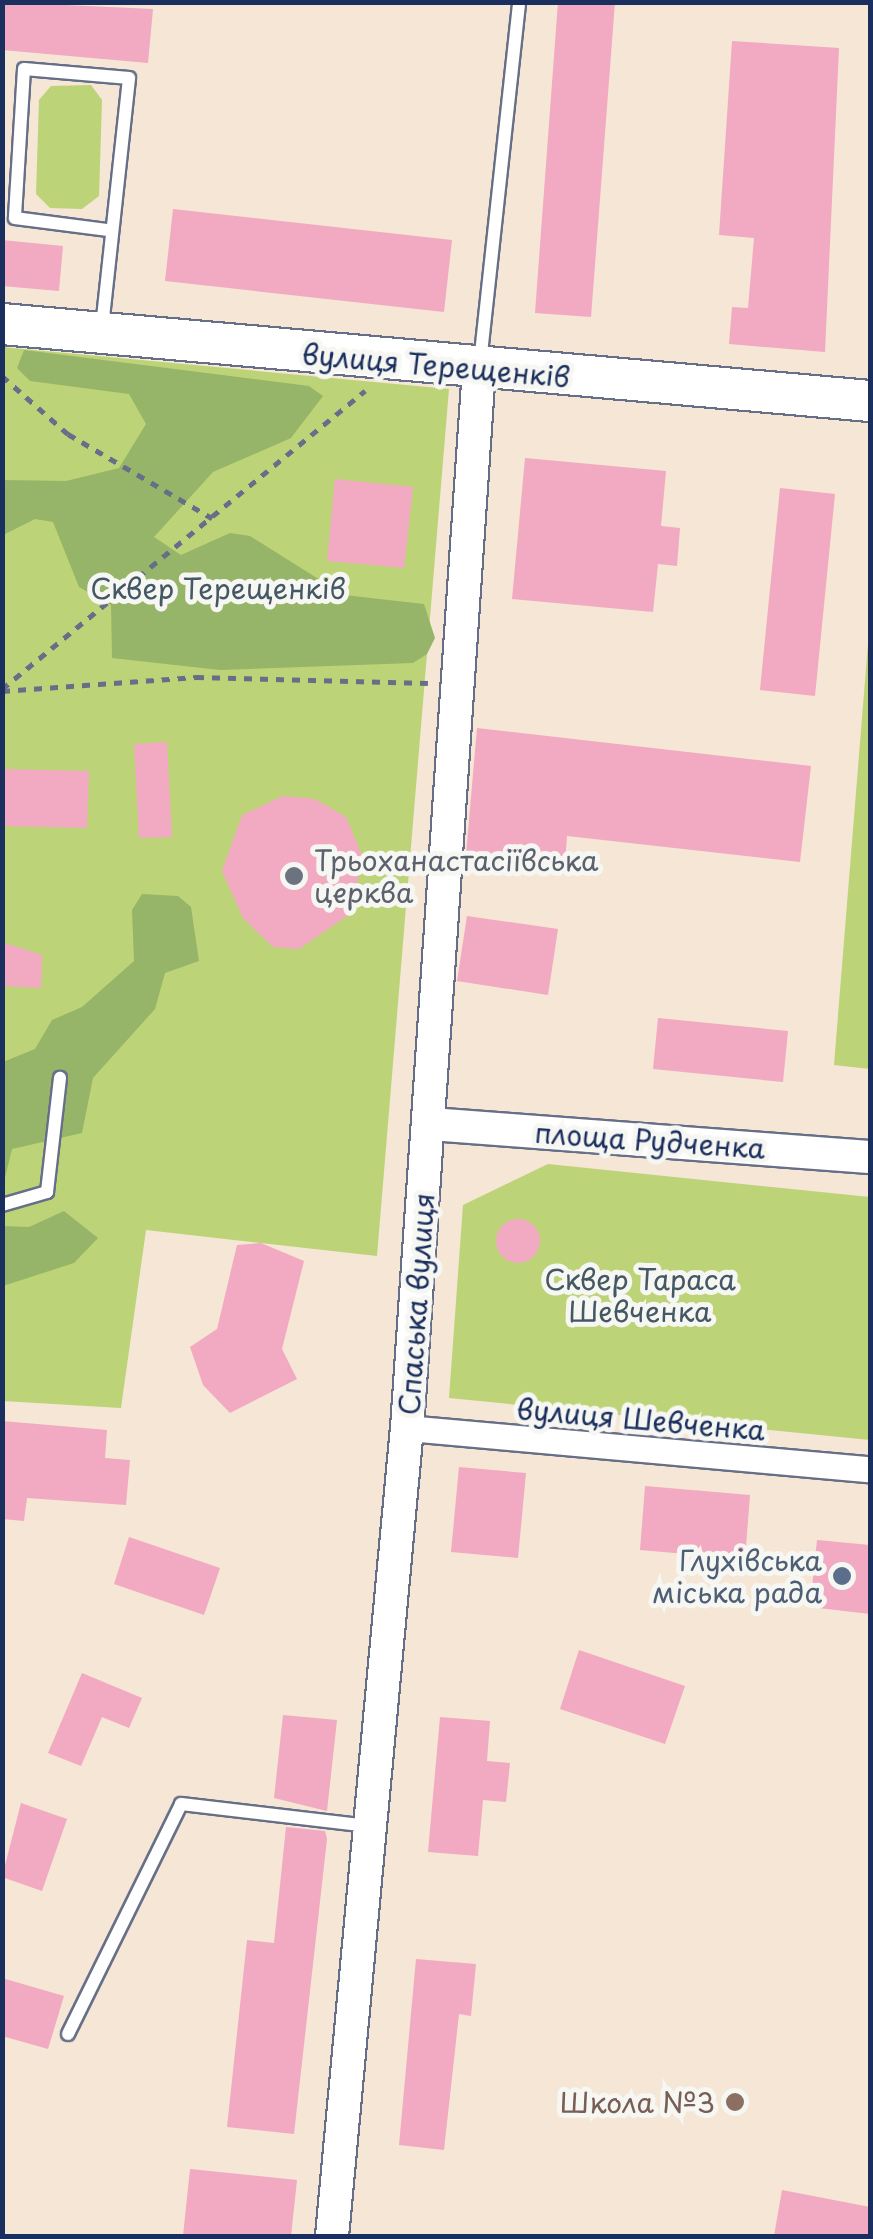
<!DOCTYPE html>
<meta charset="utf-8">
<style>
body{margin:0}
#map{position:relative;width:873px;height:2239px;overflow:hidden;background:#f5e6d5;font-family:"Playpen Sans",sans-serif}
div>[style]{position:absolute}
.green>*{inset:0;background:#bdd377}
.forest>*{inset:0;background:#96b568}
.building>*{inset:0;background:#f2a9c2}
.round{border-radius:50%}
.path>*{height:5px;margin-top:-2.5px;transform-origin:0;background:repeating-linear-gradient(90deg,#676f88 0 8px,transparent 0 16px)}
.roads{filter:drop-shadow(2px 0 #676f88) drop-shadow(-2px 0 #676f88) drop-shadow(0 2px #676f88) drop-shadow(0 -2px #676f88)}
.service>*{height:12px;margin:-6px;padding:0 6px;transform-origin:6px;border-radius:6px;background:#fff}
.minor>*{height:25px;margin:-12.5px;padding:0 12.5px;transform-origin:12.5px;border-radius:12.5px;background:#fff}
.tertiary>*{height:32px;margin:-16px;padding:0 16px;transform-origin:16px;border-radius:16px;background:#fff}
.primary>*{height:40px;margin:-20px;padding:0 20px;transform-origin:20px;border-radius:20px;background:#fff}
.dots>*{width:28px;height:28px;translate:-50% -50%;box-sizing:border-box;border:5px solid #f6f6f2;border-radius:50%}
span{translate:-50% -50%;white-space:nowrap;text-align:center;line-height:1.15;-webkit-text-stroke:10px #f6f6f2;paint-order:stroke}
.street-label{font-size:28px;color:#1b2f5e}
.park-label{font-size:28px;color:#445864}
.worship-label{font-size:28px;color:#5b616d}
.left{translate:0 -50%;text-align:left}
.service-label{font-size:28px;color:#4e5e75}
.right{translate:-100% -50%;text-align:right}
.education-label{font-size:28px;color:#785e54}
.frame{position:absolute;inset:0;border:5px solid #1b2f5e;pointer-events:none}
</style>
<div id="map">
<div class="green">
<i style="clip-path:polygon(91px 85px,102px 100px,99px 196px,82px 209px,50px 208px,36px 194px,39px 100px,51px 86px)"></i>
<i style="clip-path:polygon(2px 347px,449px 389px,377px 1256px,146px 1230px,121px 1408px,3px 1401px)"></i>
<i style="clip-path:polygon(870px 619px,870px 1069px,834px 1065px)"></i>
<i style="clip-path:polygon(548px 1164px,870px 1197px,870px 1440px,449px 1398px,463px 1205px)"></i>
</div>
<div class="forest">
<i style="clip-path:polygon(24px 350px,309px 386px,323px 396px,291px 438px,213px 472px,154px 537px,181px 555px,230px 533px,250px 536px,344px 595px,424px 604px,435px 638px,427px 654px,413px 663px,220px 670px,112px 658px,111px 605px,79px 587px,53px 522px,35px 519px,3px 535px,3px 480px,66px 481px,119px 468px,146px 424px,129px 394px,30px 381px,17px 368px)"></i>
<i style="clip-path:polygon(142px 894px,178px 896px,191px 907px,199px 961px,165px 973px,155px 1009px,93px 1078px,82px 1133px,12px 1149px,3px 1186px,3px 1062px,35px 1049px,52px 1020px,82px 1007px,134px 961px,132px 910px)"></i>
<i style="clip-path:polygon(64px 1211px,98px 1238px,74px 1263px,3px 1286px,3px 1226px,29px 1227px)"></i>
</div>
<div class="building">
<i style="clip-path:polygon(2px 2px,153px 9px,148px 63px,2px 50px)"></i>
<i style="clip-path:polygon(558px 2px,615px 2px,591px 317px,535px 313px)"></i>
<i style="clip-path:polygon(732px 41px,839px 48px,825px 352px,729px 344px,732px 307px,748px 308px,754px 238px,719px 235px)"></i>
<i style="clip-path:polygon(173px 209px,452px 240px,444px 312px,165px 281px)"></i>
<i style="clip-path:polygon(2px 240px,63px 246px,59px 291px,2px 286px)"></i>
<i style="clip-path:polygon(525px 458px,666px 471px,661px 526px,680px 528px,677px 566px,658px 564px,653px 612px,512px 599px)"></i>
<i style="clip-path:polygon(335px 479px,413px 487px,404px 568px,327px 561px)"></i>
<i style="clip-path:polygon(780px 488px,835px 494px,815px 696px,760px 690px)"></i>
<i style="clip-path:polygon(477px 728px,811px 766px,800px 862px,567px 836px,564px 875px,465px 866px)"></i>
<i style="clip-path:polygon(167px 742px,172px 837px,139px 838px,134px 744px)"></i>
<i style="clip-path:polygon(2px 769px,89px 771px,87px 828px,2px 826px)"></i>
<i style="clip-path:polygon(283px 796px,315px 799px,346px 817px,364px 860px,347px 916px,299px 949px,273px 947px,243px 918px,222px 871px,242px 815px)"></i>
<i style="clip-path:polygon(467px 916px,558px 929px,548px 995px,457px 981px)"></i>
<i style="clip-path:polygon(2px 942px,42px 955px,41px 988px,2px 986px)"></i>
<i style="clip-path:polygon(658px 1018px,788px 1031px,783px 1082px,653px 1069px)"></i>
<i class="round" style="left:496px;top:1219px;width:44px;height:44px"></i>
<i style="clip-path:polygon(261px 1243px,304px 1261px,282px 1349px,297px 1379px,230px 1413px,203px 1385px,190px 1347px,217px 1329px,237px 1245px)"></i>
<i style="clip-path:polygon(2px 1421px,107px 1430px,105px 1458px,130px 1460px,126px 1505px,27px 1498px,24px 1521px,2px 1519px)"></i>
<i style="clip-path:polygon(459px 1467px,526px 1473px,518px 1558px,451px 1552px)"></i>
<i style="clip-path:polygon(645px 1486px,750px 1495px,745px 1559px,640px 1550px)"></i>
<i style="clip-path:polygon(129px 1537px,220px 1568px,204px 1615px,114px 1584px)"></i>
<i style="clip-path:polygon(817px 1540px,870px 1545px,870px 1614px,810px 1607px)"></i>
<i style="clip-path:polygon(579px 1650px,685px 1686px,665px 1744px,560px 1709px)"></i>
<i style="clip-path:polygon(82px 1673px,142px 1698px,129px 1728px,102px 1717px,81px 1766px,48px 1753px)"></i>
<i style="clip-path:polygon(283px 1715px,337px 1720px,327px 1811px,274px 1798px)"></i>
<i style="clip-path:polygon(440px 1717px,490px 1721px,487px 1761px,510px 1763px,506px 1802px,483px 1800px,478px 1856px,428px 1852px)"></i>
<i style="clip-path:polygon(21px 1803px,67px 1819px,42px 1891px,2px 1877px)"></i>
<i style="clip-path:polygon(286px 1827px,325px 1831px,327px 1839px,294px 2134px,227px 2127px,247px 1940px,274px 1943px)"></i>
<i style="clip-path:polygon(416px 1959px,476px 1964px,471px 2016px,459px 2014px,444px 2150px,399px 2145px)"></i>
<i style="clip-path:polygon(2px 1978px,64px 1996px,48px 2049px,2px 2036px)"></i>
<i style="clip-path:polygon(190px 2169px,297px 2180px,291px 2236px,183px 2236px)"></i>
<i style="clip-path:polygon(782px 2190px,870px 2207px,870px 2236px,774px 2236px)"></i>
</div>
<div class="path">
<i style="left:2px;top:376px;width:88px;rotate:41.3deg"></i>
<i style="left:68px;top:434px;width:167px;rotate:30.3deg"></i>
<i style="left:2px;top:689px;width:470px;rotate:-39.4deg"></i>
<i style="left:2px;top:691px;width:195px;rotate:-4.1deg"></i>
<i style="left:196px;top:677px;width:232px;rotate:1.5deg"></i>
</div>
<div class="roads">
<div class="service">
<i style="left:102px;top:327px;width:250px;rotate:-83.8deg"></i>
<i style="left:129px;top:78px;width:105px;rotate:-175.1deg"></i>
<i style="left:24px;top:69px;width:149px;rotate:93.5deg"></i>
<i style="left:15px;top:218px;width:94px;rotate:7.4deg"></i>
<i style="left:480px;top:363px;width:363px;rotate:-83.8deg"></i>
<i style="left:2px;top:1205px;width:47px;rotate:-16.1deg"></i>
<i style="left:47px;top:1192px;width:115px;rotate:-83.5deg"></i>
<i style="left:68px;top:2034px;width:256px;rotate:-63.8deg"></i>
<i style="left:181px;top:1804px;width:187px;rotate:6.7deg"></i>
</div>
<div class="minor">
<i style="left:407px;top:1428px;width:465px;rotate:5.1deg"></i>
</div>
<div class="tertiary">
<i style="left:430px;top:1124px;width:441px;rotate:4.3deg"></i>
<i style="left:332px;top:2236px;width:811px;rotate:-84.7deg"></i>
<i style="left:407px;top:1428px;width:1060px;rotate:-86.11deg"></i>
</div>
<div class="primary">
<i style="left:2px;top:324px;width:871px;rotate:5.07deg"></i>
</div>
</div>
<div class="dots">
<i style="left:294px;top:876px;background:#6b7280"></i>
<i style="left:842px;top:1576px;background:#5c6f8a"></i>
<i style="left:735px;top:2102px;background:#8d6e63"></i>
</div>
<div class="street-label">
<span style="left:436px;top:365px;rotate:5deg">вулиця Терещенків</span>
<span style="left:650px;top:1140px;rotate:4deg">площа Рудченка</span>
<span style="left:416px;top:1304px;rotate:-86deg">Спаська вулиця</span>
<span style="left:641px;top:1419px;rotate:5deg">вулиця Шевченка</span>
</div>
<div class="park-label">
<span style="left:218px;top:588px">Сквер Терещенків</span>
<span style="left:640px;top:1295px">Сквер Тараса<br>Шевченка</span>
</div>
<div class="worship-label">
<span class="left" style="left:314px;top:876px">Трьоханастасіївська<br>церква</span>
</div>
<div class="service-label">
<span class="right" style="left:822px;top:1576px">Глухівська<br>міська рада</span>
</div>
<div class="education-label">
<span class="right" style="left:715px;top:2102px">Школа №3</span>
</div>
<div class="frame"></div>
</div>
